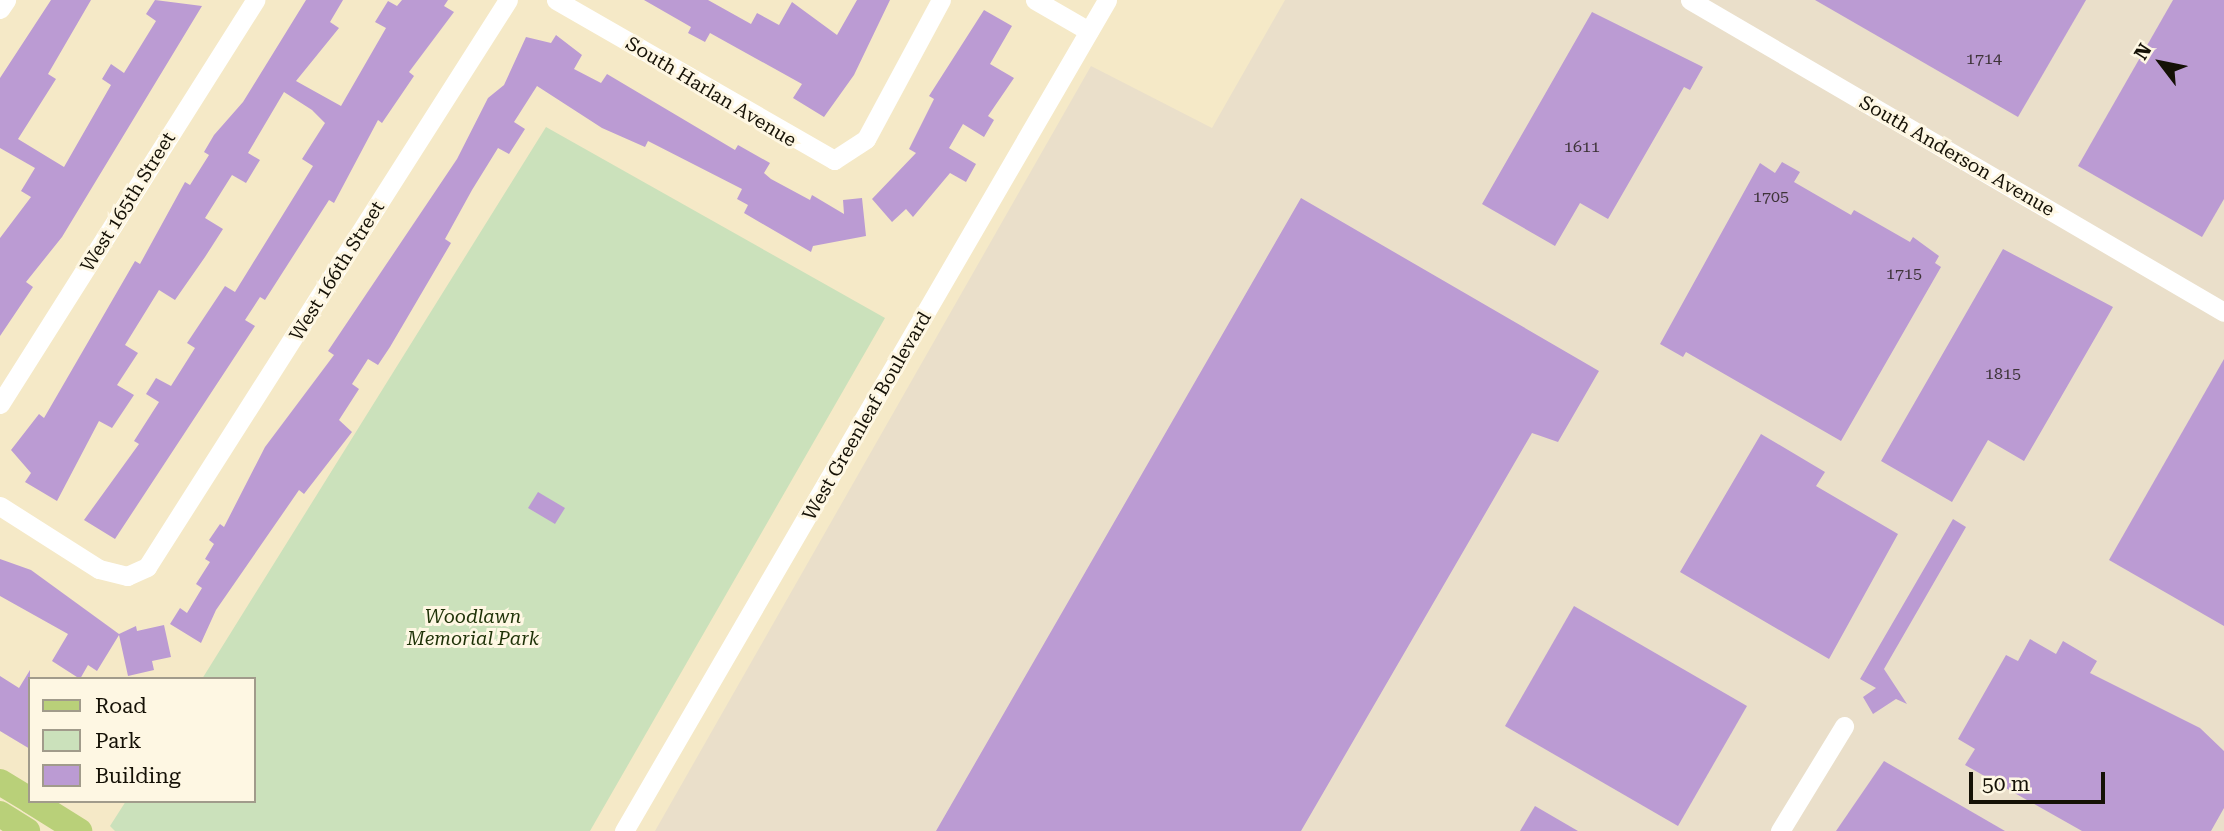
<!DOCTYPE html>
<style>
body{margin:0}
#map{position:relative;width:2224px;height:831px;overflow:hidden;background:#f5e9c7;font-family:"Roboto Serif",serif}
div>[style]{position:absolute}
.industrial>*{inset:0;background:#eadfca}
.green>*{inset:0;background:#cbe1bb}
.building>*{inset:0;background:#bb9bd3}
.minor>*{height:19px;margin:-9.5px;padding:0 9.5px;transform-origin:9.5px;border-radius:9.5px;background:#fff}
.major>*{height:26px;margin:-13px;padding:0 13px;transform-origin:13px;border-radius:13px;background:#b9d079}
span{translate:-50% -50%;white-space:nowrap;text-align:center;line-height:1.15;-webkit-text-stroke:6px #fef7e3;paint-order:stroke}
.number-label{font-size:16px;color:#3e3439}
.number-label span{-webkit-text-stroke-width:0}
.street-label{font-size:19px;color:#151106}
.park-label{font-size:19px;color:#1e3207;font-style:italic}
.legend{position:absolute;left:28px;top:677px;width:228px;height:126px;box-sizing:border-box;background:#fef7e3;border:2px solid #a19b8b;margin:0;padding:9px 12px;list-style:none;font-size:21px;color:#151106}
.legend li{display:flex;align-items:center;gap:14px;height:35px}
.legend b{width:35px;border:2px solid #a19b8b}
.north{position:absolute;left:2126px;top:28px;width:70px;height:70px;-webkit-text-stroke:5px #fef7e3;paint-order:stroke;rotate:302deg;font-size:19px;font-weight:700;line-height:28px;text-align:center;color:#151106}
.north::after{content:'';display:block;margin:auto;width:24px;height:32px;background:#151106;clip-path:polygon(50% 0,100% 100%,50% 72%,0 100%)}
.scale{position:absolute;left:1969px;top:772px;width:136px;height:32px;box-sizing:border-box;border:4px solid #151106;border-top:0;padding-left:9px;font-size:21px;line-height:24px;white-space:nowrap;color:#151106;-webkit-text-stroke:5px #fef7e3;paint-order:stroke}
</style>
<div id="map">
<div class="industrial">
<i style="clip-path:polygon(1285px 0,2224px 0,2224px 831px,655px 831px,1091px 66px,1212px 128px)"></i>
</div>
<div class="green">
<i style="clip-path:polygon(546px 127px,885px 318px,590px 831px,115px 831px,110px 826px,126px 801px,254px 801px,254px 679px,202px 679px)"></i>
</div>
<div class="building">
<i style="clip-path:polygon(51px 0,91px 0,48px 74px,56px 79px,18px 139px,64px 167px,111px 85px,102px 79px,111px 64px,124px 73px,156px 21px,146px 14px,155px 0,202px 6px,62px 237px,26px 282px,33px 287px,0 336px,0 238px,31px 197px,21px 191px,35px 168px,0 148px,0 78px)"></i>
<i style="clip-path:polygon(306px 0,343px 0,330px 22px,339px 28px,296px 81px,341px 106px,386px 28px,375px 22px,388px 1px,397px 6px,402px 0,448px 0,444px 6px,454px 12px,409px 72px,414px 76px,382px 123px,378px 120px,334px 203px,329px 200px,265px 300px,260px 297px,245px 320px,255px 326px,115px 539px,84px 520px,139px 444px,134px 441px,159px 402px,146px 394px,156px 378px,171px 386px,195px 348px,187px 343px,225px 286px,235px 292px,313px 166px,302px 159px,325px 123px,312px 110px,284px 92px,248px 153px,260px 160px,246px 183px,232px 175px,205px 218px,223px 229px,205px 257px,175px 300px,159px 290px,125px 345px,138px 353px,117px 385px,134px 395px,112px 428px,99px 421px,57px 501px,25px 482px,31px 473px,11px 450px,39px 414px,44px 418px,135px 261px,140px 264px,185px 182px,190px 185px,209px 155px,204px 152px,214px 135px,243px 102px)"></i>
<i style="clip-path:polygon(644px 0,708px 0,751px 24px,757px 13px,779px 25px,792px 2px,837px 35px,857px 0,890px 0,854px 75px,824px 117px,793px 98px,802px 84px,710px 33px,705px 42px,688px 33px,691px 27px)"></i>
<i style="clip-path:polygon(1815px 0,2086px 0,2018px 117px)"></i>
<i style="clip-path:polygon(2173px 0,2224px 0,2224px 199px,2202px 237px,2078px 166px)"></i>
<i style="clip-path:polygon(984px 10px,1012px 26px,990px 64px,1014px 78px,988px 116px,994px 120px,984px 137px,963px 124px,949px 148px,976px 164px,966px 182px,950px 173px,913px 217px,906px 209px,892px 222px,872px 199px,916px 153px,909px 149px,934px 99px,929px 96px)"></i>
<i style="clip-path:polygon(1592px 12px,1703px 67px,1690px 90px,1684px 87px,1608px 219px,1580px 203px,1555px 246px,1482px 204px)"></i>
<i style="clip-path:polygon(556px 35px,582px 55px,574px 69px,601px 83px,607px 74px,735px 150px,738px 145px,770px 163px,764px 173px,771px 179px,810px 200px,812px 195px,844px 214px,843px 200px,862px 198px,866px 236px,813px 246px,811px 252px,744px 213px,748px 205px,737px 199px,742px 189px,648px 141px,645px 147px,602px 128px,537px 86px,514px 122px,525px 129px,509px 154px,498px 148px,472px 190px,445px 239px,451px 243px,390px 347px,378px 365px,368px 359px,352px 384px,359px 389px,339px 420px,352px 432px,304px 494px,299px 490px,216px 610px,201px 643px,170px 624px,180px 608px,187px 613px,202px 588px,196px 584px,210px 562px,205px 559px,214px 544px,209px 540px,220px 524px,224px 527px,265px 447px,334px 355px,328px 351px,457px 159px,488px 98px,504px 85px,526px 37px,551px 43px)"></i>
<i style="clip-path:polygon(1782px 162px,1800px 172px,1794px 182px,1851px 215px,1854px 210px,1910px 242px,1913px 237px,1939px 256px,1935px 263px,1941px 267px,1841px 441px,1686px 352px,1683px 357px,1660px 344px,1760px 163px,1775px 173px)"></i>
<i style="clip-path:polygon(1301px 198px,1599px 371px,1558px 442px,1532px 433px,1301px 831px,936px 831px)"></i>
<i style="clip-path:polygon(2003px 249px,2113px 307px,2024px 461px,1988px 440px,1952px 502px,1881px 461px)"></i>
<i style="clip-path:polygon(2224px 359px,2224px 626px,2109px 560px)"></i>
<i style="clip-path:polygon(1761px 434px,1825px 472px,1816px 486px,1898px 534px,1829px 659px,1680px 572px)"></i>
<i style="clip-path:polygon(538px 492px,565px 508px,555px 524px,528px 508px)"></i>
<i style="clip-path:polygon(1953px 519px,1966px 527px,1884px 669px,1907px 704px,1896px 699px,1873px 714px,1863px 697px,1876px 688px,1860px 679px)"></i>
<i style="clip-path:polygon(0 559px,31px 570px,119px 634px,136px 626px,137px 631px,164px 625px,171px 657px,152px 661px,154px 670px,128px 676px,119px 635px,97px 671px,88px 665px,80px 679px,52px 661px,68px 634px,0 596px)"></i>
<i style="clip-path:polygon(1574px 606px,1747px 706px,1678px 826px,1505px 726px)"></i>
<i style="clip-path:polygon(2030px 639px,2056px 654px,2063px 641px,2097px 661px,2090px 673px,2200px 728px,2224px 751px,2224px 808px,2211px 831px,2082px 831px,1965px 765px,1975px 749px,1958px 739px,2006px 655px,2018px 661px)"></i>
<i style="clip-path:polygon(30px 670px,30px 749px,0 731px,0 676px,19px 688px)"></i>
<i style="clip-path:polygon(1884px 761px,2005px 831px,1836px 831px)"></i>
<i style="clip-path:polygon(1535px 806px,1578px 831px,1520px 831px)"></i>
</div>
<div class="minor">
<i style="left:556px;top:0;width:321px;rotate:29.9deg"></i>
<i style="left:834px;top:160px;width:38px;rotate:-33deg"></i>
<i style="left:866px;top:139px;width:158px;rotate:-61.7deg"></i>
<i style="left:1035px;top:0;width:62px;rotate:29.9deg"></i>
<i style="left:1690px;top:0;width:618px;rotate:30.3deg"></i>
<i style="left:0;top:9px;width:11px;rotate:-56deg"></i>
<i style="left:0;top:404px;width:478px;rotate:-57.7deg"></i>
<i style="left:0;top:506px;width:117px;rotate:32.5deg"></i>
<i style="left:99px;top:569px;width:29px;rotate:14deg"></i>
<i style="left:127px;top:576px;width:22px;rotate:-24deg"></i>
<i style="left:147px;top:567px;width:672px;rotate:-57.52deg"></i>
<i style="left:624px;top:831px;width:961px;rotate:-59.83deg"></i>
<i style="left:1780px;top:831px;width:123px;rotate:-58.6deg"></i>
</div>
<div class="major">
<i style="left:0;top:782px;width:35px;rotate:31deg"></i>
<i style="left:31px;top:801px;width:57px;rotate:32deg"></i>
<i style="left:0;top:814px;width:32px;rotate:32deg"></i>
</div>
<div class="number-label">
<span style="left:1984px;top:59px">1714</span>
<span style="left:1582px;top:147px">1611</span>
<span style="left:1771px;top:197px">1705</span>
<span style="left:1904px;top:274px">1715</span>
<span style="left:2003px;top:374px">1815</span>
</div>
<div class="street-label">
<span style="left:711px;top:92px;rotate:31deg">South Harlan Avenue</span>
<span style="left:1957px;top:156px;rotate:30deg">South Anderson Avenue</span>
<span style="left:128px;top:202px;rotate:-58deg">West 165th Street</span>
<span style="left:337px;top:271px;rotate:-58deg">West 166th Street</span>
<span style="left:867px;top:416px;rotate:-60deg">West Greenleaf Boulevard</span>
</div>
<div class="park-label">
<span style="left:473px;top:628px">Woodlawn<br>Memorial Park</span>
</div>
<ul class="legend">
<li><b style="height:9px;background:#b9d079"></b>Road</li>
<li><b style="height:19px;background:#cbe1bb"></b>Park</li>
<li><b style="height:19px;background:#bb9bd3"></b>Building</li>
</ul>
<div class="north">N</div>
<div class="scale">50 m</div>
</div>
